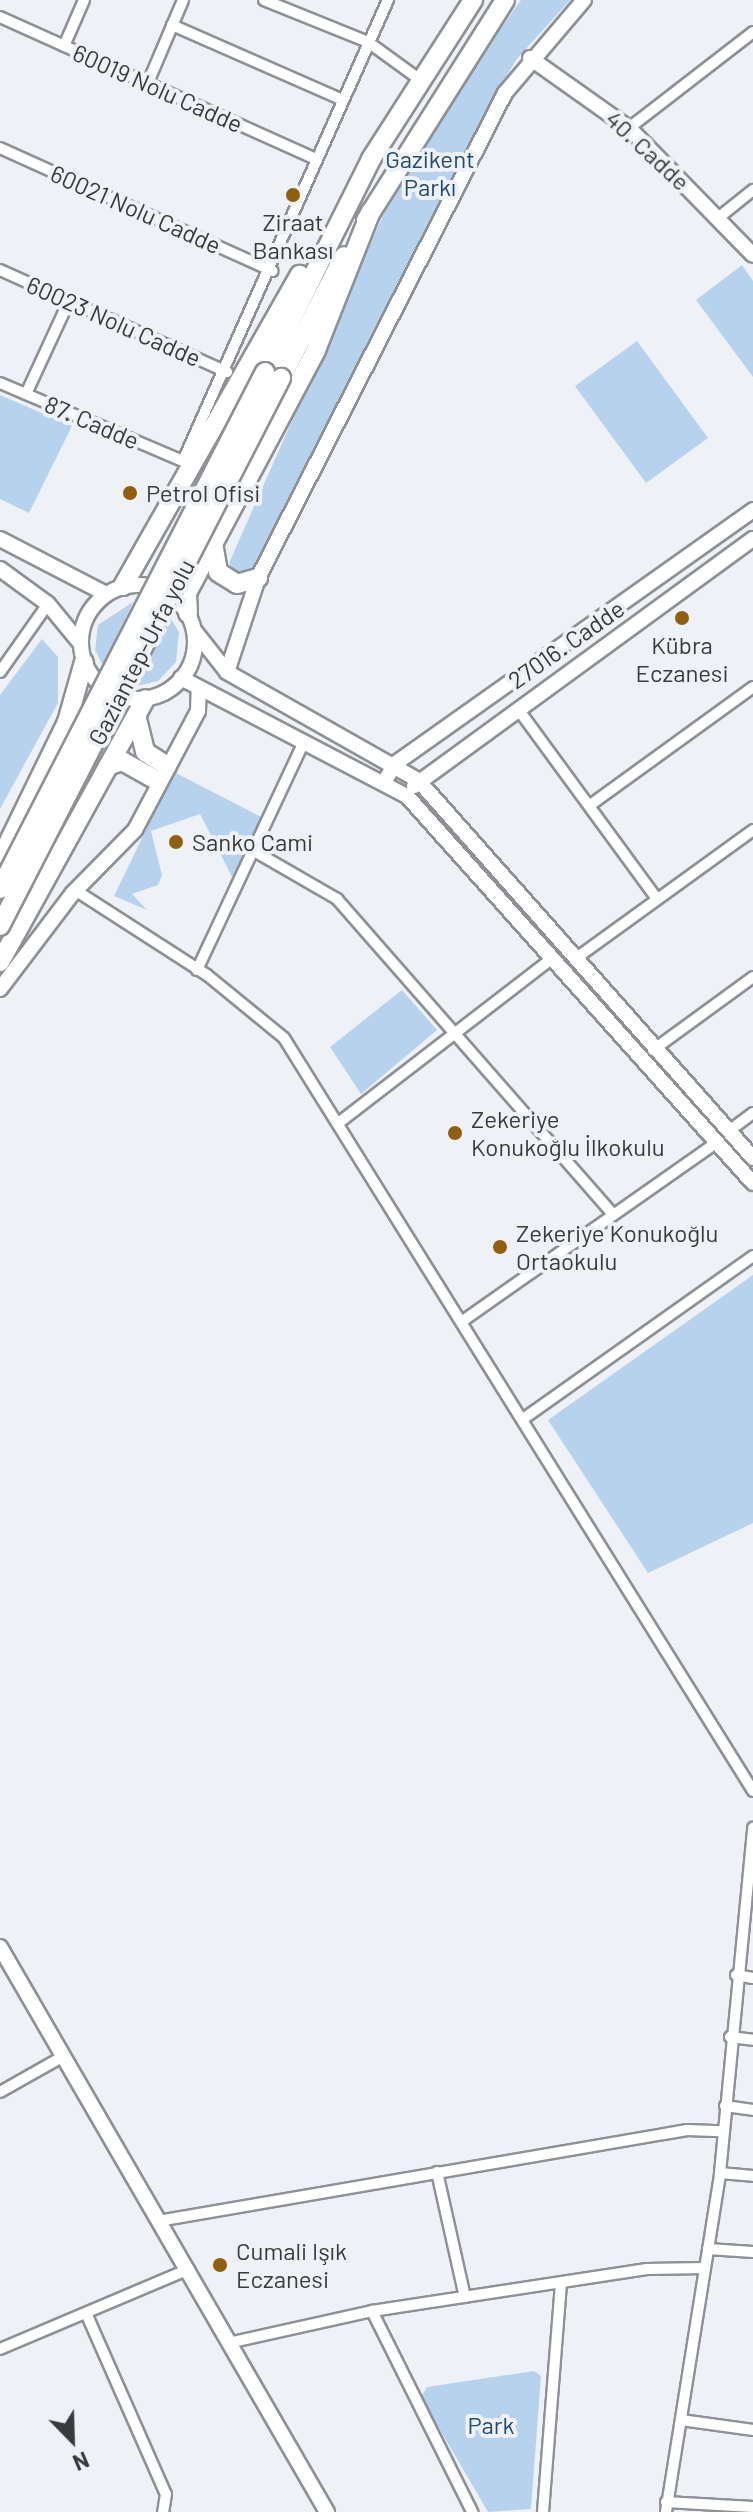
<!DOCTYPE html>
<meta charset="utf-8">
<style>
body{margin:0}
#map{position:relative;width:753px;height:2512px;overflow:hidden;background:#eef2f6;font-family:Barlow,sans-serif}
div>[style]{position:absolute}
.green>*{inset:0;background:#b7d2ed}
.roads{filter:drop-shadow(2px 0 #8e9195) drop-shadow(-2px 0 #8e9195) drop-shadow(0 2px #8e9195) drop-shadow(0 -2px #8e9195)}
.street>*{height:10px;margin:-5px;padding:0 5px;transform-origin:5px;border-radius:5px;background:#fff}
.secondary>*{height:14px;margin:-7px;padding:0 7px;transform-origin:7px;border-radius:7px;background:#fff}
.secondary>.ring{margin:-7px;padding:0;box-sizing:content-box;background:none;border:14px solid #fff;border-radius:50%}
.highway>*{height:18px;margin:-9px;padding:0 9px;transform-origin:9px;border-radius:9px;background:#fff}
.bridges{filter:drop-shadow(2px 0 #8e9195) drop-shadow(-2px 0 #8e9195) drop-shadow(0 2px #8e9195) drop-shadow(0 -2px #8e9195)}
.highway-bridge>*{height:18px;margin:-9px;padding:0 9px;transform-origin:9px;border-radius:9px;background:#fff}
.dots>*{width:22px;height:22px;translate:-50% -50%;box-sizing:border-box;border:4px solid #eef2f6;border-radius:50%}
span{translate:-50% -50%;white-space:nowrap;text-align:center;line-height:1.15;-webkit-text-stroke:8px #eef2f6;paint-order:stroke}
.street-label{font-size:24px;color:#383a3b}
.park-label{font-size:24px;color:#224a6f}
.poi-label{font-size:24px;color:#383a3b}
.left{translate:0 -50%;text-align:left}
.north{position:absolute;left:32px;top:2400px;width:80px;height:80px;-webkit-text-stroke:6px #eef2f6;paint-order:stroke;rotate:157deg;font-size:22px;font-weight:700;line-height:32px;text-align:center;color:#383a3b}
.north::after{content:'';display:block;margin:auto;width:28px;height:36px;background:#383a3b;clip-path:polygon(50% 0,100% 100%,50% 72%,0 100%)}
</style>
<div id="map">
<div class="green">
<i style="clip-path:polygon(521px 0,570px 0,516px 60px,492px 101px,275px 532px,248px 579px,240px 577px,229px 563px,408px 159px)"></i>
<i style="clip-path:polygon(742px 265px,753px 281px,753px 377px,696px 300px)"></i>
<i style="clip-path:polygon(637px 341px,708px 438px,646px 483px,575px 386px)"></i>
<i style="clip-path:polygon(0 395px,72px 426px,29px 513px,0 499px)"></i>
<i style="clip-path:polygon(133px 602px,103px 666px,95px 650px,98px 625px)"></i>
<i style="clip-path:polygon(170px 617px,179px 632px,176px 662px,158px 681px,133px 687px)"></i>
<i style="clip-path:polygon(42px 639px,58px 657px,58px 703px,0 809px,0 695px)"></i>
<i style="clip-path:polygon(174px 772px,265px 819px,232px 877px,200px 814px,151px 831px,162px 875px,158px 885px,132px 894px,147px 910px,114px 896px)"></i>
<i style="clip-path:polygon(402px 990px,437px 1030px,361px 1094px,330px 1047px)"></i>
<i style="clip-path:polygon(753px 1275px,753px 1523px,648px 1573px,548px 1420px)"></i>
<i style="clip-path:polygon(534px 2371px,541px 2376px,531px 2509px,488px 2512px,421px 2397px,427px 2387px)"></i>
</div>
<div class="roads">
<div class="street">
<i style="left:264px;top:0;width:112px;rotate:22deg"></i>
<i style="left:368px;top:42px;width:63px;rotate:36deg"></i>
<i style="left:0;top:17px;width:346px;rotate:24.2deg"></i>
<i style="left:172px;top:25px;width:181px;rotate:23.7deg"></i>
<i style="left:64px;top:46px;width:50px;rotate:-66.5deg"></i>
<i style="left:147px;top:85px;width:92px;rotate:-67deg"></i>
<i style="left:629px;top:128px;width:157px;rotate:-37.7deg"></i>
<i style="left:0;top:148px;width:299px;rotate:24.3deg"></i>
<i style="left:718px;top:218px;width:45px;rotate:-38.7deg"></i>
<i style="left:0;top:270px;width:249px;rotate:24.2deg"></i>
<i style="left:0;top:383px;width:199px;rotate:23.1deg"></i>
<i style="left:183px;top:461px;width:505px;rotate:-66.03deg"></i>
<i style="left:26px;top:394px;width:102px;rotate:-65.2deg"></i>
<i style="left:0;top:672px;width:83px;rotate:-54.8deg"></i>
<i style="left:518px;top:709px;width:235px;rotate:53.8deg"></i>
<i style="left:593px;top:803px;width:198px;rotate:-35.9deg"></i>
<i style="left:254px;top:851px;width:96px;rotate:30deg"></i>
<i style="left:337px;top:899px;width:416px;rotate:48.8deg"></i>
<i style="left:75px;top:890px;width:157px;rotate:32.8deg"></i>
<i style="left:207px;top:975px;width:99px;rotate:39.3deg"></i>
<i style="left:284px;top:1038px;width:887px;rotate:58.08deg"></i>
<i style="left:575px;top:959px;width:220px;rotate:-35.9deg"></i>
<i style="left:197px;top:970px;width:252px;rotate:-64.9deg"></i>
<i style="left:653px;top:1050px;width:124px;rotate:-36.1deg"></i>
<i style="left:341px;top:1121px;width:265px;rotate:-37.6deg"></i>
<i style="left:729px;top:1131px;width:30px;rotate:-37deg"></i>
<i style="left:464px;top:1320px;width:309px;rotate:-35.1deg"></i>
<i style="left:523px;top:1419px;width:282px;rotate:-35.3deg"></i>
<i style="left:736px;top:1975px;width:17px;rotate:10deg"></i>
<i style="left:730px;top:2037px;width:23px;rotate:7deg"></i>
<i style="left:0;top:2092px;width:71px;rotate:-29.4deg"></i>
<i style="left:725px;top:2106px;width:28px;rotate:8deg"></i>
<i style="left:437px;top:2172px;width:128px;rotate:77.4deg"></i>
<i style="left:720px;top:2173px;width:33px;rotate:5deg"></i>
<i style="left:158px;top:2221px;width:537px;rotate:-9.76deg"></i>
<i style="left:687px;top:2130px;width:34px;rotate:2deg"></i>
<i style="left:708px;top:2249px;width:45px;rotate:3.8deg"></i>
<i style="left:372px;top:2311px;width:225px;rotate:63.5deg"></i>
<i style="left:86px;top:2313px;width:198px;rotate:66.2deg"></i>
<i style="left:166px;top:2494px;width:18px;rotate:99deg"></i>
<i style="left:228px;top:2343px;width:148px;rotate:-12.5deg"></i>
<i style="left:372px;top:2311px;width:278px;rotate:-8.7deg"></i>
<i style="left:647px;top:2269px;width:58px;rotate:-1deg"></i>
<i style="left:0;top:2349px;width:205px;rotate:-22.9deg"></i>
<i style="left:681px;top:2420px;width:73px;rotate:7.9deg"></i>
<i style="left:666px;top:2502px;width:87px;rotate:3.3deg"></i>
<i style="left:543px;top:2512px;width:230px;rotate:-85.5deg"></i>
<i style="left:666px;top:2512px;width:343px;rotate:-80.9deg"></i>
<i style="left:720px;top:2173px;width:347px;rotate:-84.5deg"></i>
</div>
<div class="secondary">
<i style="left:530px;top:58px;width:121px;rotate:35.3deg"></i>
<i style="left:629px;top:128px;width:177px;rotate:45.7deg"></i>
<i style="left:0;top:539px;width:119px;rotate:27.4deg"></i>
<i style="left:0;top:569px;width:59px;rotate:36.1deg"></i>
<i style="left:48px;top:604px;width:50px;rotate:50.6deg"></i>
<i class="ring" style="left:81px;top:585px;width:100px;height:100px"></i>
<i style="left:194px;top:630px;width:53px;rotate:51.8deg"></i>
<i style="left:227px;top:672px;width:219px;rotate:29.5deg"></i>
<i style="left:418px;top:780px;width:505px;rotate:48.45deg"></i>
<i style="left:227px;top:672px;width:99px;rotate:-71.7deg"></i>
<i style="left:258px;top:578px;width:544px;rotate:-63.01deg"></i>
<i style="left:505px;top:93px;width:122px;rotate:-49.7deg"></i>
<i style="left:181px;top:678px;width:255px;rotate:27.6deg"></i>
<i style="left:407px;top:796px;width:519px;rotate:48.2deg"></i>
<i style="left:384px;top:782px;width:22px;rotate:-58deg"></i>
<i style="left:396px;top:763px;width:438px;rotate:-35.3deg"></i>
<i style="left:414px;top:786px;width:419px;rotate:-36.1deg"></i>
<i style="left:0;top:989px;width:119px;rotate:-52.8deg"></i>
<i style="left:72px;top:894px;width:90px;rotate:-45.5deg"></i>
<i style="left:135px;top:830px;width:135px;rotate:-62.1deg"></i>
<i style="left:198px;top:711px;width:23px;rotate:-88deg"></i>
<i style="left:0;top:1947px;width:653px;rotate:59.94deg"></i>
</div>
<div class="highway">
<i style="left:366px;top:220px;width:260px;rotate:-57.7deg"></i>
<i style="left:265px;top:372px;width:238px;rotate:-63.5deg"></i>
<i style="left:371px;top:159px;width:189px;rotate:-57.3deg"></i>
<i style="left:281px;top:378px;width:137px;rotate:-62.7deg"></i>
<i style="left:213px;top:543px;width:29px;rotate:80deg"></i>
<i style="left:218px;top:572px;width:22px;rotate:32deg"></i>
<i style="left:237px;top:584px;width:22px;rotate:-16deg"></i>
<i style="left:123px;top:586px;width:358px;rotate:-60.4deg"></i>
<i style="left:188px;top:613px;width:20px;rotate:-93deg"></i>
<i style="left:187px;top:593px;width:275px;rotate:-62deg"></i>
<i style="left:316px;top:350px;width:149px;rotate:-68.4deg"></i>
<i style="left:137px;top:719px;width:34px;rotate:76deg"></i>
<i style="left:145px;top:752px;width:26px;rotate:32deg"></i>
<i style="left:108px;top:766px;width:15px;rotate:-20deg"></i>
<i style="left:122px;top:761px;width:41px;rotate:29.1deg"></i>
<i style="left:0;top:860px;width:153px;rotate:-64.1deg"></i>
<i style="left:67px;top:722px;width:62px;rotate:-74.2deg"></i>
<i style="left:0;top:962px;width:300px;rotate:-61.1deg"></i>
</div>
</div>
<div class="bridges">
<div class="highway-bridge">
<i style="left:0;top:889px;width:581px;rotate:-62.86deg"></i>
<i style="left:0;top:926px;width:616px;rotate:-62.85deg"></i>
</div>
</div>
<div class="dots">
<i style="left:293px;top:195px;background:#91600f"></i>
<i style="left:130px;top:493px;background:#91600f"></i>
<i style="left:682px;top:618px;background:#91600f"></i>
<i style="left:176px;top:842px;background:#91600f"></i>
<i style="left:455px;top:1133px;background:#91600f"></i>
<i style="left:500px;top:1247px;background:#91600f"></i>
<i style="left:220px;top:2265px;background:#91600f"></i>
</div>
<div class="street-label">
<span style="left:158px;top:88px;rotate:24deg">60019 Nolu Cadde</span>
<span style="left:648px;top:150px;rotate:43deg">40. Cadde</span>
<span style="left:136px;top:209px;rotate:24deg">60021 Nolu Cadde</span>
<span style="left:114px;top:321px;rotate:24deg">60023 Nolu Cadde</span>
<span style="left:92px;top:422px;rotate:23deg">87. Cadde</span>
<span style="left:566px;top:644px;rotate:-35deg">27016. Cadde</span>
<span style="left:141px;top:652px;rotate:-63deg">Gaziantep-Urfa yolu</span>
</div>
<div class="park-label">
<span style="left:430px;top:173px">Gazikent<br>Parkı</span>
<span style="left:491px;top:2425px">Park</span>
</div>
<div class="poi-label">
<span style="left:293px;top:236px">Ziraat<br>Bankası</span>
<span class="left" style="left:146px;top:493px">Petrol Ofisi</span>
<span style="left:682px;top:659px">Kübra<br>Eczanesi</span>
<span class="left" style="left:192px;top:842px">Sanko Cami</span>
<span class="left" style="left:471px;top:1133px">Zekeriye<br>Konukoğlu İlkokulu</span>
<span class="left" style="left:516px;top:1247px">Zekeriye Konukoğlu<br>Ortaokulu</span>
<span class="left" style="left:236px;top:2265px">Cumali Işık<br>Eczanesi</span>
</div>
<div class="north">N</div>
</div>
